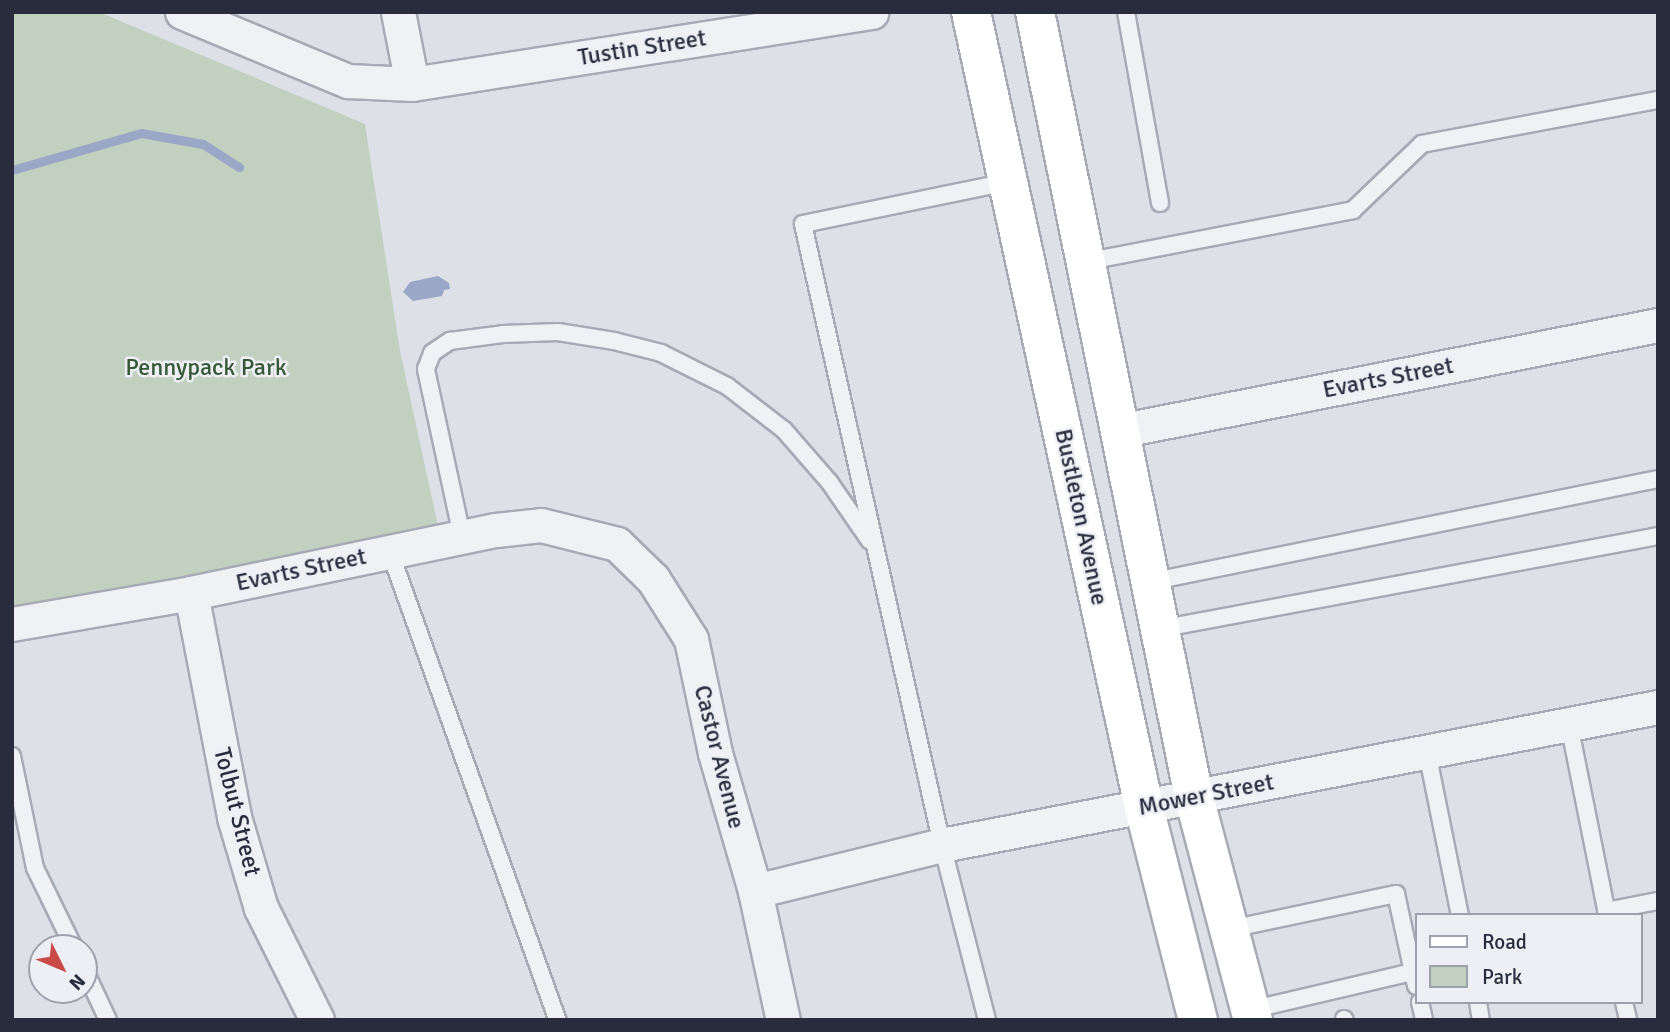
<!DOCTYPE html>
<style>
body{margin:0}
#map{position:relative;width:1670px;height:1032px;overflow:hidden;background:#dee0e7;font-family:Signika,sans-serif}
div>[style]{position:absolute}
.green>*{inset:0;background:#c1d0bf}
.water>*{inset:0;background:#9aa7c6}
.stream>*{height:9px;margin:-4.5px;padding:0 4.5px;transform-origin:4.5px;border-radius:4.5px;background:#9aa7c6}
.roads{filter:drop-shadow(2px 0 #a7aab4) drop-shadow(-2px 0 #a7aab4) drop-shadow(0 2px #a7aab4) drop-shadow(0 -2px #a7aab4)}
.lane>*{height:16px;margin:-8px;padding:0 8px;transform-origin:8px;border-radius:8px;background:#f0f1f5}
.street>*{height:33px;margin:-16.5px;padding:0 16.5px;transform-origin:16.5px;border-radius:16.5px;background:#f0f1f5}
.primary>*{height:38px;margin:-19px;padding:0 19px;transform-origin:19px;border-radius:19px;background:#fff}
span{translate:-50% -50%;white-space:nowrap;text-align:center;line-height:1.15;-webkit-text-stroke:5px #edeff5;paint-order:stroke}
.street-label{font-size:24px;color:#282c3d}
.park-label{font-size:24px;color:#365836}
.frame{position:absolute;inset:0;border:14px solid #282c3d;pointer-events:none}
.legend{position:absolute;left:1415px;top:913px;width:228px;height:91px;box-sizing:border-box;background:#edeff5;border:2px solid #9ea1ab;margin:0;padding:9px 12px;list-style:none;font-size:21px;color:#282c3d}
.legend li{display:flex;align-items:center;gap:14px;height:35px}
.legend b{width:35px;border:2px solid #9ea1ab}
.north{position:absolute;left:28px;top:934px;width:70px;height:70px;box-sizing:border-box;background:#edeff5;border:2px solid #9ea1ab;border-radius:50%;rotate:133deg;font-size:19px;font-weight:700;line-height:28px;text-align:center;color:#282c3d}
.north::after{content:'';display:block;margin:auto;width:24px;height:32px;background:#c84b47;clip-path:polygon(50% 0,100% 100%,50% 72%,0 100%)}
</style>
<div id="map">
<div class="green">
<i style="clip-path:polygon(12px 12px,99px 12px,365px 124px,400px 351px,438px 526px,12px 611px)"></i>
</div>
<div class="water">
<i style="clip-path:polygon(438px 276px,449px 283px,450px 289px,444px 290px,442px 296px,413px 301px,403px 292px,410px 282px)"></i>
</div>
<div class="stream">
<i style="left:12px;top:170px;width:134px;rotate:-16deg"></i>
<i style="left:141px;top:133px;width:63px;rotate:10.1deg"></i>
<i style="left:203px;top:144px;width:43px;rotate:32.6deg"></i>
</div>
<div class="roads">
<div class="lane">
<i style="left:1126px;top:12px;width:194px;rotate:79.9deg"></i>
<i style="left:1084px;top:262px;width:274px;rotate:-10.9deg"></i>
<i style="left:1353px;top:210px;width:95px;rotate:-43.7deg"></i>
<i style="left:1422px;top:144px;width:240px;rotate:-10.6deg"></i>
<i style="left:462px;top:536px;width:171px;rotate:-102.2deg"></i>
<i style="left:426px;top:369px;width:17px;rotate:-69deg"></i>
<i style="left:432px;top:353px;width:22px;rotate:-34deg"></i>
<i style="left:450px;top:341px;width:53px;rotate:-7.5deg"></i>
<i style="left:503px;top:334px;width:55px;rotate:-2.1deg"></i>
<i style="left:558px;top:332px;width:57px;rotate:9.1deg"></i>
<i style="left:614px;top:341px;width:49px;rotate:14.3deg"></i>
<i style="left:661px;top:353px;width:74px;rotate:26.6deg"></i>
<i style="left:727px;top:386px;width:72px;rotate:37.7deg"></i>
<i style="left:784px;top:430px;width:70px;rotate:49deg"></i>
<i style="left:830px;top:483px;width:70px;rotate:55.4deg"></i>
<i style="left:390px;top:552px;width:497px;rotate:70.3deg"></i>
<i style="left:1149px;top:582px;width:519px;rotate:-11.44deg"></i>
<i style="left:1159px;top:629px;width:508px;rotate:-10.56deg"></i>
<i style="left:1569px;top:724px;width:195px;rotate:78.7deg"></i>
<i style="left:1427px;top:752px;width:166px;rotate:78.6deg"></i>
<i style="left:12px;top:756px;width:114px;rotate:78.4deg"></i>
<i style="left:35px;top:868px;width:89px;rotate:64deg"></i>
<i style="left:1606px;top:911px;width:53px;rotate:-10.9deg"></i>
<i style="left:1230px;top:929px;width:170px;rotate:-11.9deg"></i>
<i style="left:1396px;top:894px;width:94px;rotate:77.7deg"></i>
<i style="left:84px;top:969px;width:56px;rotate:64.8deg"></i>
<i style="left:1420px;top:1002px;width:18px;rotate:77deg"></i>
<i style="left:1478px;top:1002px;width:18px;rotate:81deg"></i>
<i style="left:1624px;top:1002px;width:18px;rotate:77deg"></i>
<i style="left:1250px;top:1010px;width:171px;rotate:-13.2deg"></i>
<i style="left:1344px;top:1019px;width:1px;rotate:45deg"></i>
<i style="left:987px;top:1020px;width:181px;rotate:-104.4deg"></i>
<i style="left:942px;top:845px;width:636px;rotate:-102.62deg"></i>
<i style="left:803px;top:224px;width:209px;rotate:-11.6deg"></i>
</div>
<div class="street">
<i style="left:182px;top:12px;width:180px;rotate:22.6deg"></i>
<i style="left:348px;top:81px;width:64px;rotate:2.7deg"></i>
<i style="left:412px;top:84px;width:465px;rotate:-8.9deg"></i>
<i style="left:398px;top:12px;width:73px;rotate:79deg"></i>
<i style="left:1118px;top:431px;width:550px;rotate:-11.11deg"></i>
<i style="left:191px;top:593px;width:228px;rotate:79.1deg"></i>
<i style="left:234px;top:817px;width:95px;rotate:73.5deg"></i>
<i style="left:261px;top:908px;width:125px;rotate:63.4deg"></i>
<i style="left:12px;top:624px;width:182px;rotate:-9.8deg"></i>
<i style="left:191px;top:593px;width:311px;rotate:-11.7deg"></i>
<i style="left:496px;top:530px;width:45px;rotate:-6.3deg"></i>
<i style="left:541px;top:525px;width:78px;rotate:14deg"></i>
<i style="left:617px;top:544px;width:50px;rotate:44.2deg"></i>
<i style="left:653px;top:579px;width:71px;rotate:57.7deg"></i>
<i style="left:691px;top:639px;width:116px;rotate:78.1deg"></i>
<i style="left:715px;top:753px;width:144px;rotate:73.8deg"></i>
<i style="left:755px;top:891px;width:132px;rotate:77.8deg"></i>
<i style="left:755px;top:891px;width:198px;rotate:-13.8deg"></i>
<i style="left:947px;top:844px;width:724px;rotate:-10.91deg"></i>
</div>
<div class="primary">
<i style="left:971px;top:12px;width:814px;rotate:77.72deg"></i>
<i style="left:1144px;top:807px;width:220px;rotate:75.8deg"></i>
<i style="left:1035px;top:12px;width:801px;rotate:78.55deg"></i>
<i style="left:1194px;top:797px;width:231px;rotate:75.2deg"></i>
</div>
</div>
<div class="street-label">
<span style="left:642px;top:48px;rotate:-9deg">Tustin Street</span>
<span style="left:1388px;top:378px;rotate:-11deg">Evarts Street</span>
<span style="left:1081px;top:517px;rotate:78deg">Bustleton Avenue</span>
<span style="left:301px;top:570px;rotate:-12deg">Evarts Street</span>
<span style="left:719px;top:757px;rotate:76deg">Castor Avenue</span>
<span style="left:1206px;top:795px;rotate:-11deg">Mower Street</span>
<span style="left:237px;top:812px;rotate:76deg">Tolbut Street</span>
</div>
<div class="park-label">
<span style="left:206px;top:368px">Pennypack Park</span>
</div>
<div class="frame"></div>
<ul class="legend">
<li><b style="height:9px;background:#fff"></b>Road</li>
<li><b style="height:19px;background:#c1d0bf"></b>Park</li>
</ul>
<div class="north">N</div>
</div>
